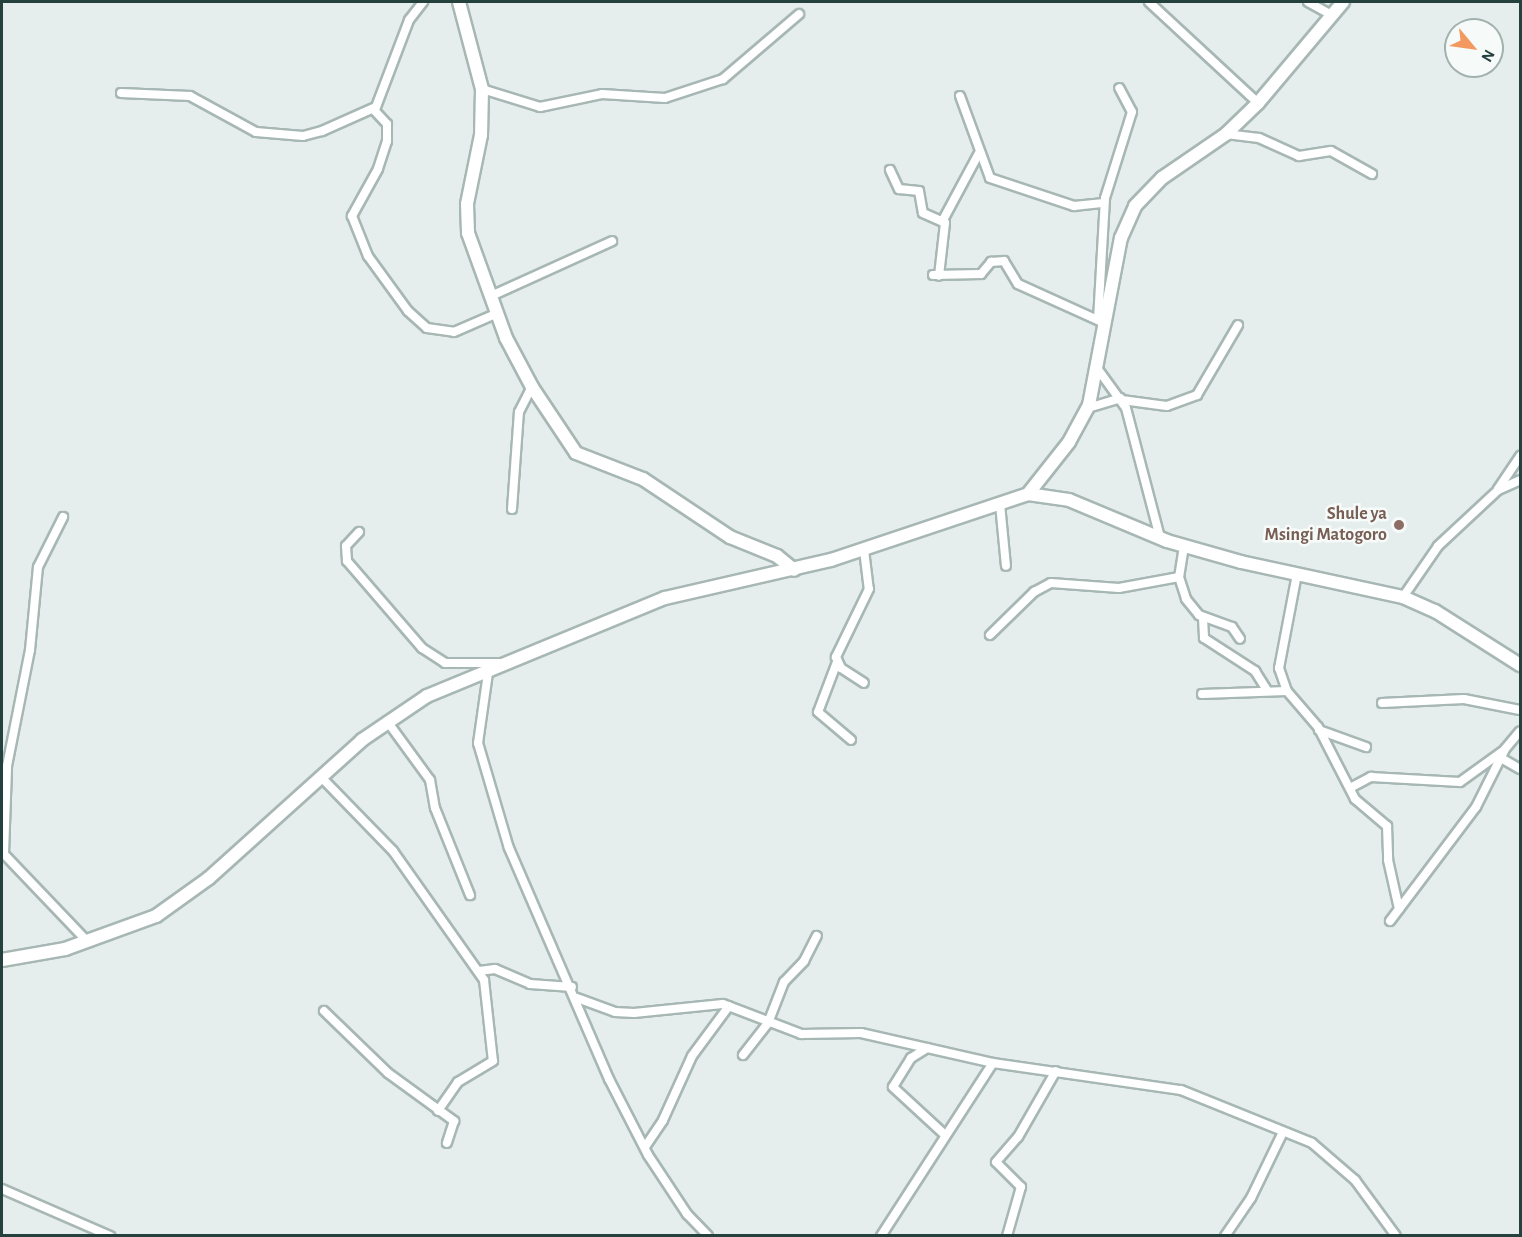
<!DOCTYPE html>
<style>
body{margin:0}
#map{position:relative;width:1522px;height:1237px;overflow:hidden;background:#e5eeec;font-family:"Alegreya Sans",sans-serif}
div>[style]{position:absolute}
.roads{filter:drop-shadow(2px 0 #a7b7b4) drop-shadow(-2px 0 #a7b7b4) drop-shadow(0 2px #a7b7b4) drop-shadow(0 -2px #a7b7b4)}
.street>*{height:8px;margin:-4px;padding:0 4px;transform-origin:4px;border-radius:4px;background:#fff}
.secondary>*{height:12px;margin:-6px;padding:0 6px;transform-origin:6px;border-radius:6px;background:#fff}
.dots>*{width:16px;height:16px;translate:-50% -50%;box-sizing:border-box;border:3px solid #f6fbf9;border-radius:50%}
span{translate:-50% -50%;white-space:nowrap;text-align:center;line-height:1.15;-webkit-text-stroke:5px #f6fbf9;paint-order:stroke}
.education-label{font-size:18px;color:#785e54;font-weight:700}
.right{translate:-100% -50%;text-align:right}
.frame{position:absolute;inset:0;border:3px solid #24413d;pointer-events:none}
.north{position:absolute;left:1444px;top:18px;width:60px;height:60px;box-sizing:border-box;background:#f6fbf9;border:2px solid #a2b1ae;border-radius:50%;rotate:119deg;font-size:16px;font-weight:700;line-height:24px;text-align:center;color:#24413d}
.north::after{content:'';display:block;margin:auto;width:21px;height:27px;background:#f3995f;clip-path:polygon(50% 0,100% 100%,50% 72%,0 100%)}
</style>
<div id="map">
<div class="roads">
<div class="street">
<i style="left:1149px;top:2px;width:149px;rotate:42.8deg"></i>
<i style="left:1308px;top:2px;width:26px;rotate:29deg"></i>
<i style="left:482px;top:89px;width:61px;rotate:17.2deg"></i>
<i style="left:540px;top:107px;width:63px;rotate:-11.8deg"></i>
<i style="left:602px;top:94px;width:63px;rotate:3.6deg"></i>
<i style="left:665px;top:98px;width:61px;rotate:-18.1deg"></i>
<i style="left:723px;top:79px;width:100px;rotate:-40.5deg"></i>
<i style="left:121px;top:93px;width:69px;rotate:2.5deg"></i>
<i style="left:190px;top:96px;width:75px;rotate:28.6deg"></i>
<i style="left:256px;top:132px;width:47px;rotate:4.9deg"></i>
<i style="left:303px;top:136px;width:20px;rotate:-15deg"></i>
<i style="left:322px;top:131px;width:59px;rotate:-24deg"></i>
<i style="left:376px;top:107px;width:93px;rotate:-69.2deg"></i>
<i style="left:409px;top:20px;width:23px;rotate:-52deg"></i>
<i style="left:960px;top:96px;width:87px;rotate:69.9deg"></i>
<i style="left:990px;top:178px;width:89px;rotate:18.4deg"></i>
<i style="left:1074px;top:206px;width:30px;rotate:-6deg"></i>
<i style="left:374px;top:110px;width:19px;rotate:47deg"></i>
<i style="left:387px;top:124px;width:17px;rotate:90deg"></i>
<i style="left:387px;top:141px;width:29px;rotate:108deg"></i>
<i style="left:378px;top:169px;width:54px;rotate:119deg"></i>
<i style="left:352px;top:216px;width:43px;rotate:68.2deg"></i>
<i style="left:368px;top:256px;width:68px;rotate:54deg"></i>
<i style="left:408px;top:311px;width:25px;rotate:42deg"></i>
<i style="left:427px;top:328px;width:27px;rotate:8deg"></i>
<i style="left:454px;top:332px;width:48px;rotate:-23.4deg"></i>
<i style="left:1226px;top:134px;width:33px;rotate:7deg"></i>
<i style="left:1259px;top:138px;width:44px;rotate:24.2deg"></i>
<i style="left:1299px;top:156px;width:32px;rotate:-9deg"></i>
<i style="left:1331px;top:151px;width:47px;rotate:29.3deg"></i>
<i style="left:890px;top:170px;width:21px;rotate:65deg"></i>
<i style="left:899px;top:189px;width:20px;rotate:6deg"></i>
<i style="left:919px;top:191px;width:22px;rotate:80deg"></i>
<i style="left:923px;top:213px;width:24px;rotate:24deg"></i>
<i style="left:945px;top:223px;width:53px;rotate:96.5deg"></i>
<i style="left:943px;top:220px;width:76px;rotate:-61.8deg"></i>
<i style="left:933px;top:275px;width:48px;rotate:-1.2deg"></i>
<i style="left:981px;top:274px;width:16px;rotate:-50deg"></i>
<i style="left:991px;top:262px;width:13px;rotate:-4deg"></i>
<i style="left:1004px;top:261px;width:27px;rotate:59deg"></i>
<i style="left:1018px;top:284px;width:90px;rotate:24.3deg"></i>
<i style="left:491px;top:296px;width:133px;rotate:-24.4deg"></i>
<i style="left:1098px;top:320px;width:122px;rotate:-86.7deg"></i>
<i style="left:1105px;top:198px;width:90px;rotate:-72.6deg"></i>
<i style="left:1132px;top:112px;width:27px;rotate:-118deg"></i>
<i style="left:1097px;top:368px;width:49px;rotate:54.1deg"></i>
<i style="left:1126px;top:408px;width:134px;rotate:75.3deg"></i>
<i style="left:1122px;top:400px;width:45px;rotate:7.6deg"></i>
<i style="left:1167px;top:406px;width:32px;rotate:-20deg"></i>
<i style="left:1197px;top:395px;width:81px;rotate:-59.6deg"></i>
<i style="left:1088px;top:408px;width:34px;rotate:-17deg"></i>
<i style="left:1498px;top:489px;width:40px;rotate:-56deg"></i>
<i style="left:1000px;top:504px;width:62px;rotate:84.5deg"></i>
<i style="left:512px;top:509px;width:97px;rotate:-85.9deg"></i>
<i style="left:519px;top:412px;width:28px;rotate:-63deg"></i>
<i style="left:359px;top:532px;width:19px;rotate:133deg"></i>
<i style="left:346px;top:546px;width:15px;rotate:86deg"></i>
<i style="left:347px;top:561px;width:115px;rotate:49.2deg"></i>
<i style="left:422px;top:648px;width:27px;rotate:33deg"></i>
<i style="left:445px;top:663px;width:54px"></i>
<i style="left:1184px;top:546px;width:31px;rotate:99deg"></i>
<i style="left:1179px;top:577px;width:23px;rotate:72deg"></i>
<i style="left:1186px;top:599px;width:21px;rotate:51deg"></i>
<i style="left:1199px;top:615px;width:35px;rotate:20deg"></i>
<i style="left:1232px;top:627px;width:14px;rotate:56deg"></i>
<i style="left:864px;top:550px;width:39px;rotate:83deg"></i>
<i style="left:869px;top:589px;width:76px;rotate:115.9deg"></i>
<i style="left:836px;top:657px;width:12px;rotate:66deg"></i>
<i style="left:841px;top:668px;width:27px;rotate:33deg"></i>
<i style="left:1297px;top:574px;width:96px;rotate:100.8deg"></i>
<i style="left:1279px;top:668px;width:24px;rotate:71deg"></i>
<i style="left:1287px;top:691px;width:48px;rotate:49.3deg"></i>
<i style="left:1318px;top:727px;width:81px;rotate:62.8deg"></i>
<i style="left:1355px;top:799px;width:42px;rotate:40.2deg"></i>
<i style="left:1387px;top:826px;width:34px;rotate:88deg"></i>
<i style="left:1388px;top:860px;width:50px;rotate:77.3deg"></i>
<i style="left:1403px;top:597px;width:62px;rotate:-55.5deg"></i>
<i style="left:1438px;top:546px;width:82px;rotate:-43deg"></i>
<i style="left:1498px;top:490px;width:24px;rotate:-24deg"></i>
<i style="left:1203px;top:618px;width:20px;rotate:87deg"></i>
<i style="left:1204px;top:638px;width:61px;rotate:32.9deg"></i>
<i style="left:1255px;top:671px;width:22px;rotate:58deg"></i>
<i style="left:990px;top:635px;width:62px;rotate:-44.3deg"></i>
<i style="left:1034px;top:592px;width:19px;rotate:-28deg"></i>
<i style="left:1051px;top:583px;width:68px;rotate:4.2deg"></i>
<i style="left:1119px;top:588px;width:61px;rotate:-10.4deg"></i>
<i style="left:837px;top:662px;width:53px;rotate:110.8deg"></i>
<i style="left:818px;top:712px;width:43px;rotate:40.3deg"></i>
<i style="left:488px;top:673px;width:71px;rotate:98.1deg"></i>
<i style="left:478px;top:743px;width:109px;rotate:73.6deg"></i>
<i style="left:509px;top:848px;width:252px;rotate:66.6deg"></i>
<i style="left:609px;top:1079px;width:85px;rotate:62.8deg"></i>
<i style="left:648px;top:1155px;width:71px;rotate:56.5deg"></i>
<i style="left:687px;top:1214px;width:30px;rotate:46deg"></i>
<i style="left:1202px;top:694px;width:85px;rotate:-2deg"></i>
<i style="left:1382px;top:703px;width:82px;rotate:-2.8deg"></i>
<i style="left:1464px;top:699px;width:57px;rotate:11.1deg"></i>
<i style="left:387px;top:721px;width:73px;rotate:53.9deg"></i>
<i style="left:430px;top:780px;width:28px;rotate:80deg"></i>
<i style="left:435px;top:808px;width:94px;rotate:68.1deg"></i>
<i style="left:1319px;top:730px;width:50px;rotate:19.9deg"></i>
<i style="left:1501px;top:758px;width:22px;rotate:30deg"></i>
<i style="left:322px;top:778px;width:102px;rotate:45.8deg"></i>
<i style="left:393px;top:851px;width:158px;rotate:54.8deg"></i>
<i style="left:484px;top:980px;width:81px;rotate:83.7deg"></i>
<i style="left:493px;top:1061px;width:41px;rotate:149deg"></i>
<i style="left:458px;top:1082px;width:35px;rotate:125deg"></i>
<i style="left:1350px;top:788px;width:24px;rotate:-28deg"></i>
<i style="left:1371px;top:777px;width:89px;rotate:3.2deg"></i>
<i style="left:1460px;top:782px;width:53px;rotate:-35.8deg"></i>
<i style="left:2px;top:852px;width:124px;rotate:46.3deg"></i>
<i style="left:4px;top:854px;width:88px;rotate:-88deg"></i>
<i style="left:7px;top:766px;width:118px;rotate:-78.8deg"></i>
<i style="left:30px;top:650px;width:83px;rotate:-84.5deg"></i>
<i style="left:38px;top:567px;width:56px;rotate:-63.4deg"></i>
<i style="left:1390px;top:921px;width:143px;rotate:-53deg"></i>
<i style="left:1476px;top:807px;width:65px;rotate:-63.4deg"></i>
<i style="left:1505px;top:749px;width:23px;rotate:-50deg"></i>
<i style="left:479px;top:971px;width:16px;rotate:-7deg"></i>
<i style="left:495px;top:969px;width:38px;rotate:23deg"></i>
<i style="left:530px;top:984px;width:42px;rotate:4.1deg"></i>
<i style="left:577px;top:998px;width:40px;rotate:20.2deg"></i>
<i style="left:615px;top:1012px;width:19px;rotate:3deg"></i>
<i style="left:634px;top:1013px;width:89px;rotate:-5.8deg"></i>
<i style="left:723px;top:1004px;width:84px;rotate:21deg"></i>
<i style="left:801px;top:1034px;width:60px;rotate:-1deg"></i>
<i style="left:861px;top:1033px;width:135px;rotate:12.8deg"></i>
<i style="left:993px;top:1063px;width:190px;rotate:8.2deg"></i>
<i style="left:1181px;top:1090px;width:141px;rotate:22deg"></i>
<i style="left:1312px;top:1143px;width:57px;rotate:40.7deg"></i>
<i style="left:1355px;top:1180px;width:69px;rotate:53.8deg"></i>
<i style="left:324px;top:1011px;width:89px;rotate:44.1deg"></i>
<i style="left:388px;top:1073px;width:82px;rotate:36deg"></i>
<i style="left:454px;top:1121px;width:23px;rotate:108deg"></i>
<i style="left:927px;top:1048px;width:19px;rotate:148deg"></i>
<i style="left:911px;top:1058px;width:34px;rotate:122deg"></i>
<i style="left:893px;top:1087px;width:69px;rotate:42.7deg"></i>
<i style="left:743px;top:1055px;width:41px;rotate:-52deg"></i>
<i style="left:768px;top:1023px;width:44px;rotate:-68.7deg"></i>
<i style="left:784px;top:982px;width:29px;rotate:-46deg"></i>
<i style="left:804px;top:961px;width:28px;rotate:-63deg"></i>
<i style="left:645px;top:1147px;width:32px;rotate:-56deg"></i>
<i style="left:663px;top:1120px;width:70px;rotate:-65.6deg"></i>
<i style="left:692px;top:1056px;width:62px;rotate:-53.5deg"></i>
<i style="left:2px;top:1189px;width:118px;rotate:23.5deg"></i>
<i style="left:881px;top:1236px;width:206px;rotate:-57.1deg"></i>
<i style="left:1007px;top:1236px;width:51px;rotate:-74.1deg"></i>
<i style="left:1021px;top:1187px;width:35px;rotate:-135deg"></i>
<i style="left:996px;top:1162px;width:33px;rotate:-49deg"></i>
<i style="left:1018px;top:1137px;width:76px;rotate:-60.1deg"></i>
<i style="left:1225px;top:1236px;width:46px;rotate:-55.6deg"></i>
<i style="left:1251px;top:1198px;width:73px;rotate:-64.1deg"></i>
</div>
<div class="secondary">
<i style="left:459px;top:2px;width:90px;rotate:75.2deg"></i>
<i style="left:482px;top:89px;width:46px;rotate:91.2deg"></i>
<i style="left:481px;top:135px;width:70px;rotate:101.5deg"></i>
<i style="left:467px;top:204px;width:29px;rotate:88deg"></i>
<i style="left:468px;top:233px;width:112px;rotate:70.1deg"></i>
<i style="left:506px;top:338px;width:55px;rotate:62deg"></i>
<i style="left:532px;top:387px;width:79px;rotate:56.3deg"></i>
<i style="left:576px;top:453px;width:72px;rotate:21.2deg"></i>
<i style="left:643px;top:479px;width:105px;rotate:33.7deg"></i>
<i style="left:730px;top:537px;width:51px;rotate:22deg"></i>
<i style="left:777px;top:556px;width:22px;rotate:39deg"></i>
<i style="left:1028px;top:494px;width:41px;rotate:8.3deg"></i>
<i style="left:1069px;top:500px;width:106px;rotate:22.7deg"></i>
<i style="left:1167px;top:541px;width:77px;rotate:15.8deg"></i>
<i style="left:1241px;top:562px;width:166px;rotate:12.2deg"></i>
<i style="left:1403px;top:597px;width:35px;rotate:24deg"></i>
<i style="left:1435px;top:611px;width:101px;rotate:32.4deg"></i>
<i style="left:2px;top:960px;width:64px;rotate:-9.9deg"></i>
<i style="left:65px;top:949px;width:97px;rotate:-19.9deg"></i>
<i style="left:156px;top:916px;width:65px;rotate:-35.6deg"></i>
<i style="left:209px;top:878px;width:206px;rotate:-42deg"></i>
<i style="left:362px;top:740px;width:78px;rotate:-34.1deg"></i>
<i style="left:427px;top:696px;width:257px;rotate:-22.4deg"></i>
<i style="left:665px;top:598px;width:170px;rotate:-12.9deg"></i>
<i style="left:831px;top:560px;width:208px;rotate:-18.5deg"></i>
<i style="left:1028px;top:494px;width:66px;rotate:-51.7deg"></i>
<i style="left:1069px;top:442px;width:42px;rotate:-61.6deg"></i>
<i style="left:1089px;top:405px;width:170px;rotate:-79.2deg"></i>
<i style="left:1121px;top:238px;width:35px;rotate:-66deg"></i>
<i style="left:1135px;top:206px;width:39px;rotate:-46deg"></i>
<i style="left:1162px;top:178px;width:78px;rotate:-34.5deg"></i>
<i style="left:1226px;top:134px;width:45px;rotate:-44.1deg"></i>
<i style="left:1258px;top:103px;width:132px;rotate:-49.9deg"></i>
</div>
</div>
<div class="dots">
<i style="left:1399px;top:525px;background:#8d6e63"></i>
</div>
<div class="education-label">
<span class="right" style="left:1387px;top:525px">Shule ya<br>Msingi Matogoro</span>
</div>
<div class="frame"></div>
<div class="north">N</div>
</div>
